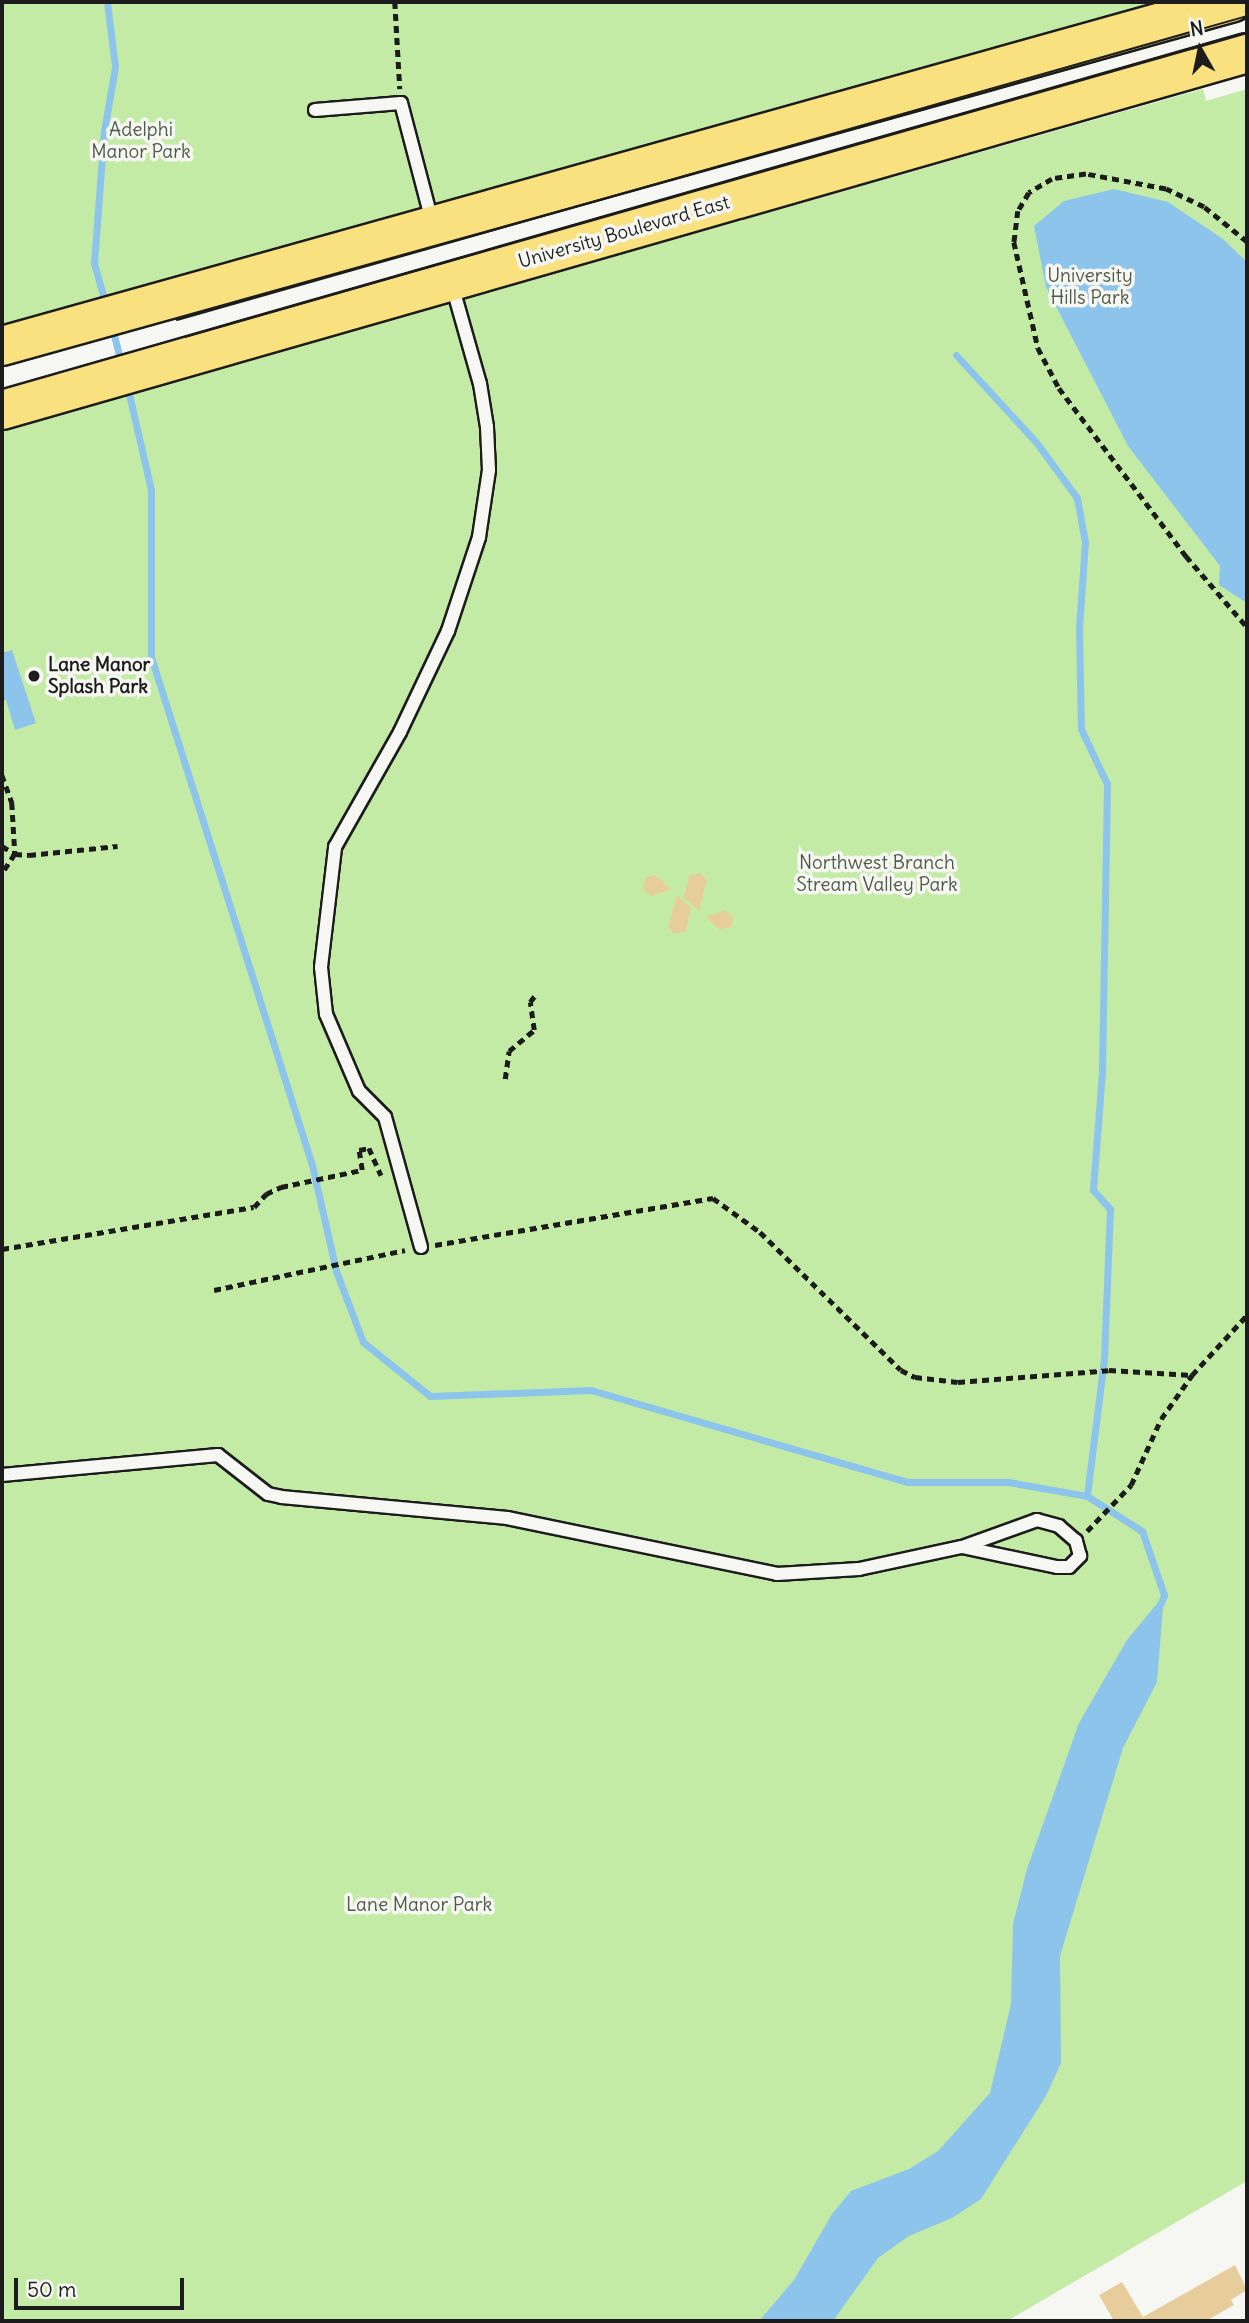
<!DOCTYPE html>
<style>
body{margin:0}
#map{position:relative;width:1249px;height:2323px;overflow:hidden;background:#f6f6f2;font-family:Delius,sans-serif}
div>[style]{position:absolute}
.green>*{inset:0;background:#c4eba6}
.water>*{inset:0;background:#8dc4eb}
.stream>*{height:7px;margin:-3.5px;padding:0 3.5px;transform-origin:3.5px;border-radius:3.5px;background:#8dc4eb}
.building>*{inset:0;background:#e8cd9c}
.path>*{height:4.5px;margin-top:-2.25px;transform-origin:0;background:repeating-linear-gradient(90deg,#1c1c1c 0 7px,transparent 0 12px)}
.roads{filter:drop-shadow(2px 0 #1c1c1c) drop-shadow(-2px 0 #1c1c1c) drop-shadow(0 2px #1c1c1c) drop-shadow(0 -2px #1c1c1c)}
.service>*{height:12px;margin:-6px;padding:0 6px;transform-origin:6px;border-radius:6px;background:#f6f6f2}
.primary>*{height:38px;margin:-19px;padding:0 19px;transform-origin:19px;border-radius:19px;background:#fae180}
.tram>*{height:2px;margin:-1px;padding:0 1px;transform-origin:1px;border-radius:1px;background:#1c1c1c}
.dots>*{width:19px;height:19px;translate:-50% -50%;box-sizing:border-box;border:4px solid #f6f6f2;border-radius:50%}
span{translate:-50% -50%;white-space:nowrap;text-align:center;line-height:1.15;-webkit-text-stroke:7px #f6f6f2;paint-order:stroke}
.park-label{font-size:19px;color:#4e5a45}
.street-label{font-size:19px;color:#1c1c1c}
.poi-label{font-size:19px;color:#1c1c1c;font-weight:700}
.left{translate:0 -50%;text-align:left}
.frame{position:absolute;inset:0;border:4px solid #1c1c1c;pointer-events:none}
.north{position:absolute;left:1165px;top:14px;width:70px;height:70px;-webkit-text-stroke:5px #f6f6f2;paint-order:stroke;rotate:351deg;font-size:19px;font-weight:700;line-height:28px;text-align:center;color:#1c1c1c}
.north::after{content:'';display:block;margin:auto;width:24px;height:32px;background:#1c1c1c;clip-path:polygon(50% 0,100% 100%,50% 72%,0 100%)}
.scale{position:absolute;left:14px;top:2278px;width:170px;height:32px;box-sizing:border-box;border:4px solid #1c1c1c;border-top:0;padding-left:9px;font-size:21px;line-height:24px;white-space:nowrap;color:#1c1c1c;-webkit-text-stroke:5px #f6f6f2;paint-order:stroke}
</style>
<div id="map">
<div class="green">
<i style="clip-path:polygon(2px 2px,1154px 2px,2px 326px)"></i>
<i style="clip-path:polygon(1203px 89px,1206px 101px,1247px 89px,1247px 2181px,1007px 2321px,2px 2321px,2px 430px)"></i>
</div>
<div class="water">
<i style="clip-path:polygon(1114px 189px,1168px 202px,1223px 239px,1247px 262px,1247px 603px,1219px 585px,1220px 566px,1128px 446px,1046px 287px,1034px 226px,1064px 201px)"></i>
<i style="clip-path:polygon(12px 650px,36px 723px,15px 730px,6px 700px,2px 701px,2px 653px)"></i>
<i style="clip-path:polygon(1164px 1595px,1157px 1682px,1123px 1748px,1060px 1956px,1061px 2063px,1046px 2096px,981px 2199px,952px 2218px,909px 2236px,878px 2258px,833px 2321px,759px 2321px,794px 2280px,832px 2214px,851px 2191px,909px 2169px,938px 2151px,990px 2093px,1011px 2004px,1013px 1924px,1027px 1869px,1079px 1723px,1127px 1640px)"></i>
</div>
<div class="stream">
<i style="left:106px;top:306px;width:45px;rotate:-105.6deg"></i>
<i style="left:94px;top:263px;width:132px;rotate:-85.7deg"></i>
<i style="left:104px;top:131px;width:65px;rotate:-80.2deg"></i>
<i style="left:115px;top:67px;width:65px;rotate:-97deg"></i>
<i style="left:112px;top:327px;width:37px;rotate:76deg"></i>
<i style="left:956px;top:355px;width:118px;rotate:47.4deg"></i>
<i style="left:1036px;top:442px;width:69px;rotate:53.8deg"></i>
<i style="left:1077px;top:498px;width:45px;rotate:79.7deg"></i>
<i style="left:1085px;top:542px;width:86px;rotate:94deg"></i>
<i style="left:1079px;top:628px;width:101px;rotate:88.9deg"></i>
<i style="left:1081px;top:729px;width:61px;rotate:64.7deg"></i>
<i style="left:1107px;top:784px;width:288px;rotate:91deg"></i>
<i style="left:1102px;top:1072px;width:118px;rotate:94.4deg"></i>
<i style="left:1093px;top:1190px;width:25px;rotate:48deg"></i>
<i style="left:1110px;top:1209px;width:150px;rotate:92.3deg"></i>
<i style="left:1104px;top:1359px;width:138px;rotate:97.1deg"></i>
<i style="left:127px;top:385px;width:108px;rotate:77.1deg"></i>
<i style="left:151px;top:490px;width:167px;rotate:90deg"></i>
<i style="left:151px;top:657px;width:533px;rotate:72.42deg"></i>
<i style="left:312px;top:1165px;width:109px;rotate:77.2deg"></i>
<i style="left:336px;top:1271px;width:76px;rotate:69.2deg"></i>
<i style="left:363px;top:1342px;width:86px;rotate:38.9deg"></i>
<i style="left:430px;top:1396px;width:161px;rotate:-2.1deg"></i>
<i style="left:591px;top:1390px;width:329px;rotate:16.2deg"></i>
<i style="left:907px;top:1482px;width:101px"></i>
<i style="left:1008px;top:1482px;width:80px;rotate:10deg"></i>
<i style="left:1087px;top:1496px;width:65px;rotate:32.5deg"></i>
<i style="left:1142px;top:1531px;width:68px;rotate:71deg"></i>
<i style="left:1164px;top:1595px;width:9px;rotate:111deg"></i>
</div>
<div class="building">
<i style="clip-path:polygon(700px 873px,707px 880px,699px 911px,684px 897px,689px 876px)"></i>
<i style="clip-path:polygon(655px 875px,671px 889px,651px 896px,643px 889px,645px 878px)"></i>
<i style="clip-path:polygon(677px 895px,691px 908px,686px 931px,675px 934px,668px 927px)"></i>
<i style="clip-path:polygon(725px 910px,733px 917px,731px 927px,720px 930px,706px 917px)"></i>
<i style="clip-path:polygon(1235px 2265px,1247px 2290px,1231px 2300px,1234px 2305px,1206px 2321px,1114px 2321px,1099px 2295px,1122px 2282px,1143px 2317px)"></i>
</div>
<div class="path">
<i style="left:395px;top:2px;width:87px;rotate:86.7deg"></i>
<i style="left:1247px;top:242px;width:55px;rotate:-140.9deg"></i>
<i style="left:1204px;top:207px;width:42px;rotate:-154.7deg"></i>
<i style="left:1166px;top:189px;width:81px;rotate:-169.4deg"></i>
<i style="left:1086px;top:174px;width:34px;rotate:172deg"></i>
<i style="left:1052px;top:179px;width:27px;rotate:149deg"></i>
<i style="left:1029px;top:193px;width:21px;rotate:121deg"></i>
<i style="left:1018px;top:211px;width:31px;rotate:97deg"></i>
<i style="left:1014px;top:242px;width:109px;rotate:77.2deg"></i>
<i style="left:1038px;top:348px;width:45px;rotate:62.3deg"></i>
<i style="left:1059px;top:388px;width:211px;rotate:52.9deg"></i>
<i style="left:1186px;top:556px;width:94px;rotate:49.3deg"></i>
<i style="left:2px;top:775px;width:30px;rotate:70deg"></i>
<i style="left:12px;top:803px;width:51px;rotate:86.6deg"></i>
<i style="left:15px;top:854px;width:24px;rotate:123deg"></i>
<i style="left:2px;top:846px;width:15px;rotate:32deg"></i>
<i style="left:15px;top:854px;width:14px;rotate:4deg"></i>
<i style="left:29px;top:855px;width:89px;rotate:-5.8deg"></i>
<i style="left:505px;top:1079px;width:28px;rotate:-82deg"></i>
<i style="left:509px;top:1051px;width:33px;rotate:-40deg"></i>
<i style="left:534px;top:1030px;width:28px;rotate:-98deg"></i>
<i style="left:530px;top:1002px;width:10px;rotate:-53deg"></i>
<i style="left:435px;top:1245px;width:282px;rotate:-9.6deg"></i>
<i style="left:713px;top:1198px;width:58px;rotate:35.9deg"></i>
<i style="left:760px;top:1232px;width:197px;rotate:44.4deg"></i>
<i style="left:901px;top:1370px;width:16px;rotate:27deg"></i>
<i style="left:915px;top:1377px;width:43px;rotate:6.6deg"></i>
<i style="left:958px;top:1382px;width:151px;rotate:-4.5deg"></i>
<i style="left:1109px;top:1370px;width:83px;rotate:3.4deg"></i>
<i style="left:2px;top:1249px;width:255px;rotate:-9.5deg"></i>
<i style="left:254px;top:1207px;width:18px;rotate:-47deg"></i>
<i style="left:266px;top:1194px;width:17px;rotate:-25deg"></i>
<i style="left:281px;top:1187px;width:83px;rotate:-11.9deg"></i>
<i style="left:362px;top:1170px;width:20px;rotate:-99deg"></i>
<i style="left:359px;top:1150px;width:10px;rotate:-11deg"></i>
<i style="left:369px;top:1148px;width:30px;rotate:66deg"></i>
<i style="left:214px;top:1290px;width:195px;rotate:-11.8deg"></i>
<i style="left:1087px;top:1531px;width:64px;rotate:-46.3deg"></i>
<i style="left:1131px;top:1485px;width:72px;rotate:-65.6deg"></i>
<i style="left:1161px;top:1419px;width:54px;rotate:-54.8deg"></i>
<i style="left:1192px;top:1375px;width:81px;rotate:-47.5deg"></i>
</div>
<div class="roads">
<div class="service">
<i style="left:315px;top:110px;width:86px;rotate:-4.7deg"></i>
<i style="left:401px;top:103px;width:122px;rotate:75.3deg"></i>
<i style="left:421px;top:1247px;width:135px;rotate:-105.5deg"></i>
<i style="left:385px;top:1117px;width:37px;rotate:-135deg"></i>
<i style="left:359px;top:1091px;width:84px;rotate:-113.2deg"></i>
<i style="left:326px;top:1014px;width:47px;rotate:-96.1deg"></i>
<i style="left:321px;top:967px;width:121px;rotate:-83.3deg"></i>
<i style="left:335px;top:847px;width:132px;rotate:-60.5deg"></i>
<i style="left:400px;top:732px;width:112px;rotate:-64.6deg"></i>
<i style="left:448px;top:631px;width:99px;rotate:-71.7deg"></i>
<i style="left:479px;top:537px;width:68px;rotate:-81.5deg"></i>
<i style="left:489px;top:470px;width:43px;rotate:-92.7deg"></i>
<i style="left:487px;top:427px;width:44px;rotate:-99.2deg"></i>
<i style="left:480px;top:384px;width:103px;rotate:-105.8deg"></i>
<i style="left:2px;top:1475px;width:217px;rotate:-5.3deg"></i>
<i style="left:218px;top:1455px;width:63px;rotate:38deg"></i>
<i style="left:268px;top:1494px;width:14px;rotate:12deg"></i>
<i style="left:282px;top:1497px;width:226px;rotate:5.3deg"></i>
<i style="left:507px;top:1518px;width:276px;rotate:11.7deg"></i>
<i style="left:777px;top:1574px;width:82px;rotate:-3.5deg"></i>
<i style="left:859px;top:1569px;width:105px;rotate:-12.1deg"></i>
<i style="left:962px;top:1547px;width:97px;rotate:11.9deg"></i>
<i style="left:1057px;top:1567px;width:12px"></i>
<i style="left:1069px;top:1567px;width:16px;rotate:-45deg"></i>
<i style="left:1080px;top:1556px;width:16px;rotate:-105deg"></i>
<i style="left:1076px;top:1541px;width:23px;rotate:-139deg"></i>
<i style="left:1059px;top:1526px;width:23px;rotate:-165deg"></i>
<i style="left:1037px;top:1520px;width:80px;rotate:160.2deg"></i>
</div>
<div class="primary">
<i style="left:2px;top:346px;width:1278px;rotate:-15.61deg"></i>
<i style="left:2px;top:410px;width:1295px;rotate:-16deg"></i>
</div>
</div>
<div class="tram">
<i style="left:177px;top:320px;width:1112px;rotate:-15.86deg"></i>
<i style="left:185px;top:337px;width:1105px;rotate:-15.97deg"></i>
</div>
<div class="dots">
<i style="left:34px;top:676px;background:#1c1c1c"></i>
</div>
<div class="park-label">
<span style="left:141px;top:141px">Adelphi<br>Manor Park</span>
<span style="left:1090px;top:287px">University<br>Hills Park</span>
<span style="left:877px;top:874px">Northwest Branch<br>Stream Valley Park</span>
<span style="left:419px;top:1905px">Lane Manor Park</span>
</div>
<div class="street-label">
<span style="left:624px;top:232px;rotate:-16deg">University Boulevard East</span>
</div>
<div class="poi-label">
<span class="left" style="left:48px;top:676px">Lane Manor<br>Splash Park</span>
</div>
<div class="frame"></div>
<div class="north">N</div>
<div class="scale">50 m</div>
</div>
